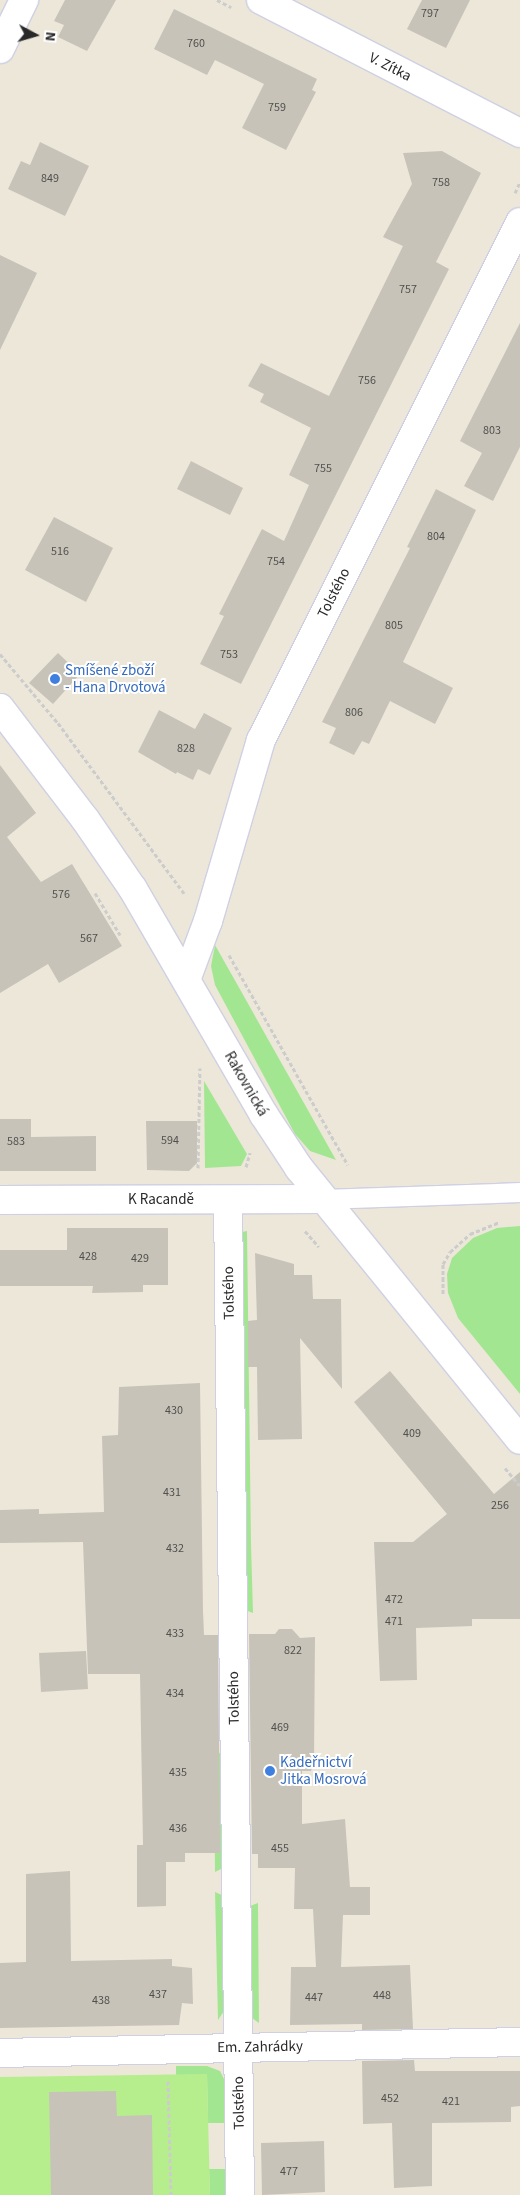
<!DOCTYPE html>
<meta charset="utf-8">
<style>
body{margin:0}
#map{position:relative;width:520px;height:2195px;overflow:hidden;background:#ece7d9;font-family:"Source Sans 3",sans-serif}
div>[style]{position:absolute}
.green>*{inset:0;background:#a3e692}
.pitch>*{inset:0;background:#b7ee8d}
.building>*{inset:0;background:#c7c3b9}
.path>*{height:3px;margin-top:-1.5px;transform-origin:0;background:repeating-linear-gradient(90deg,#ccc 0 4px,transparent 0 6.5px)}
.roads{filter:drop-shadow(1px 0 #cfd0e3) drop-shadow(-1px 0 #cfd0e3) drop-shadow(0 1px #cfd0e3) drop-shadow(0 -1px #cfd0e3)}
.service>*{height:19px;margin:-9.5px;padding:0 9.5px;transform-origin:9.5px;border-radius:9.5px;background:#fff}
.minor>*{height:28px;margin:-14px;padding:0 14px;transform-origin:14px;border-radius:14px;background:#fff}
.secondary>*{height:28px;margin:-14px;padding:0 14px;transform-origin:14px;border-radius:14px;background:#fff}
.dots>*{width:14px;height:14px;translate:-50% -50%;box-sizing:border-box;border:2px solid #fff;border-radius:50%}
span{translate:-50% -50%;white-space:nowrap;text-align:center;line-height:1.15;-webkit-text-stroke:4px #fff;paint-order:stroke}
.number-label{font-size:12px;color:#50504d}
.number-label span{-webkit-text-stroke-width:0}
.street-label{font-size:15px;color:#292929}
.shop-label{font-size:15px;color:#366cbe}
.left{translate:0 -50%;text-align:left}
.north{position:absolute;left:10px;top:10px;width:50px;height:50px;-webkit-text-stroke:4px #fff;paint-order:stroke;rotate:96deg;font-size:14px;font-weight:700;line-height:20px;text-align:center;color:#292929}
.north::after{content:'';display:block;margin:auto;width:18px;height:22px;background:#292929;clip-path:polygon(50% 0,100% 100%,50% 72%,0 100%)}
</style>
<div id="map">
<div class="green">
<i style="clip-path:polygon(215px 945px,336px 1160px,310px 1151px,295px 1134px,215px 985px,211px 966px)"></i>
<i style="clip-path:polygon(204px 1081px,247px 1154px,241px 1166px,205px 1168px)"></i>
<i style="clip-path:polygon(520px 1226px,520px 1394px,458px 1318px,448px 1293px,447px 1274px,452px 1258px,473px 1238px,497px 1228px)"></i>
<i style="clip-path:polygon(247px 1231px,251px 1544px,253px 1613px,245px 1610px,237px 1233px)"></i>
<i style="clip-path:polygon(214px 1750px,223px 1755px,224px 1861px,221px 1869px,215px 1872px)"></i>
<i style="clip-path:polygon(215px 1892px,224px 1896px,226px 2008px,218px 2020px)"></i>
<i style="clip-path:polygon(258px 1903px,258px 1906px,259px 2023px,252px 2018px,250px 1906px)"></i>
<i style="clip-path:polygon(176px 2066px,207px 2066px,220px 2071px,226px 2083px,227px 2123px,208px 2123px,207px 2075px,176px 2075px)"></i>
<i style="clip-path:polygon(209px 2169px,227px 2169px,228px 2195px,210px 2195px)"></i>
</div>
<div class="pitch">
<i style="clip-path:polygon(207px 2074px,210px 2195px,0 2195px,0 2077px)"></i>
</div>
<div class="building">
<i style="clip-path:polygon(65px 0,116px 0,87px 51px,58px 37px,64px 25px,54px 21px)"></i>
<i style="clip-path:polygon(422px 0,470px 0,446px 48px,407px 29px)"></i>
<i style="clip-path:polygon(174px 9px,317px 79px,312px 90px,316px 92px,286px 150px,242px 128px,264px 84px,215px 60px,207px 75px,154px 49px)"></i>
<i style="clip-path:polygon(40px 142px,89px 166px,65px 216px,8px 189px,21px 161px,30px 165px)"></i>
<i style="clip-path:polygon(442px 151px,481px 173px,436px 262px,449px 269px,241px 684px,200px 664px,224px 616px,219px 614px,262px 529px,284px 541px,309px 485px,289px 475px,311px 428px,260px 402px,264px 394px,248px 386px,261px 363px,329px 396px,403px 246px,383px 237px,412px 184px,403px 153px)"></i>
<i style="clip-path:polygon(0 255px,37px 273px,0 350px)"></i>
<i style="clip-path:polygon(520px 323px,520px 447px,493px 501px,464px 486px,482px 453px,460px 441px)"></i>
<i style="clip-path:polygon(191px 461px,243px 488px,230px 515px,177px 489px)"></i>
<i style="clip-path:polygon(436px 489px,476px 510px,403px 662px,453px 688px,435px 724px,390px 701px,369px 744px,362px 741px,354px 755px,329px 743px,336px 728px,322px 722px,410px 548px,407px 547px)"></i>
<i style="clip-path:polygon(54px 517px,113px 548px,86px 602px,25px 570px)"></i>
<i style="clip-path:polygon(58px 653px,80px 674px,53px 704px,29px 683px)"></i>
<i style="clip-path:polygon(159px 710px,195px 729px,204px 713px,232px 728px,210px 775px,198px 769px,193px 780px,177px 772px,176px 774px,138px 752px)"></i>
<i style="clip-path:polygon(0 765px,36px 813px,7px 837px,41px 882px,72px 864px,122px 946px,59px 983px,48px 964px,0 993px)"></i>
<i style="clip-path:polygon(0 1119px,31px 1119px,31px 1137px,96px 1136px,96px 1171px,0 1171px)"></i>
<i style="clip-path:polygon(146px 1121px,197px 1121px,197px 1163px,189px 1171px,147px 1170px)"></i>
<i style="clip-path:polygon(67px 1228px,168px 1228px,168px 1285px,143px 1285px,143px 1292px,92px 1293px,93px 1286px,0 1286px,0 1250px,67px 1250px)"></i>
<i style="clip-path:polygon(255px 1253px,294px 1264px,294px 1275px,312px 1275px,313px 1299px,341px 1299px,342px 1389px,300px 1338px,302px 1439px,258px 1440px,257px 1367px,248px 1367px,248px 1321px,257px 1320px)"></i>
<i style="clip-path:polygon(390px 1371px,494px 1494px,520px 1472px,520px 1619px,472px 1619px,472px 1626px,416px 1628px,417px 1680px,380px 1681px,374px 1542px,413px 1542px,447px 1514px,354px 1402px)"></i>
<i style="clip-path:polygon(200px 1383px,203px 1611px,204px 1635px,218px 1635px,220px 1853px,185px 1853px,185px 1862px,166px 1862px,166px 1906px,137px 1907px,137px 1845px,143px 1845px,140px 1674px,88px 1674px,83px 1542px,0 1543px,0 1510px,39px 1509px,39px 1514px,104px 1512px,102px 1436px,118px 1435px,119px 1387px)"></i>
<i style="clip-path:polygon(279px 1629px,292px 1629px,300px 1638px,315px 1637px,314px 1762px,311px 1771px,302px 1771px,302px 1824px,345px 1819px,350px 1887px,370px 1887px,370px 1915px,343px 1915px,341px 1967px,410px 1965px,413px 2029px,362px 2030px,362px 2024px,290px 2025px,291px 1967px,316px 1967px,313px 1909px,294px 1909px,295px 1868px,258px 1868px,258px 1854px,252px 1854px,249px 1634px,275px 1634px)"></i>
<i style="clip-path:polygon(86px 1651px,88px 1689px,41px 1692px,39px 1653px)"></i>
<i style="clip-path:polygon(70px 1871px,71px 1961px,172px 1959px,172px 1966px,192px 1968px,193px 2004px,182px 2003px,179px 2025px,0 2028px,0 1963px,26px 1962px,26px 1874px)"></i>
<i style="clip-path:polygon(414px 2060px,415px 2071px,520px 2071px,520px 2106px,511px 2107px,511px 2122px,432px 2123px,432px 2186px,394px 2188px,392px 2123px,363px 2124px,362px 2061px)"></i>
<i style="clip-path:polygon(116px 2091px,117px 2116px,152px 2115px,153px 2195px,51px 2195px,49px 2092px)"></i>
<i style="clip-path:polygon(324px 2141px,325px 2192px,262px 2195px,261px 2143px)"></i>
</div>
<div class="path">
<i style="left:217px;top:0;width:16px;rotate:27deg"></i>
<i style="left:515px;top:193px;width:12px;rotate:-66deg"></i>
<i style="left:0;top:654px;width:90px;rotate:50deg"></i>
<i style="left:58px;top:723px;width:212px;rotate:53.5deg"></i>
<i style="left:95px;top:893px;width:49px;rotate:59.2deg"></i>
<i style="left:229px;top:955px;width:241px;rotate:60.5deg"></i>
<i style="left:246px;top:1167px;width:15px;rotate:-74deg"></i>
<i style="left:198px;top:1168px;width:100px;rotate:-88.9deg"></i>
<i style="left:305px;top:1231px;width:21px;rotate:49deg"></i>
<i style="left:443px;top:1294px;width:30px;rotate:-90deg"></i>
<i style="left:443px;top:1264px;width:14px;rotate:-60deg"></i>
<i style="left:450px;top:1252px;width:27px;rotate:-42deg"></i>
<i style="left:470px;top:1234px;width:32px;rotate:-22deg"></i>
<i style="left:505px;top:1468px;width:23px;rotate:50deg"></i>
<i style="left:168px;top:2081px;width:114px;rotate:88.5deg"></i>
</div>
<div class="roads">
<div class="service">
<i style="left:322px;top:1199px;width:198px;rotate:-2deg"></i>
</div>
<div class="minor">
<i style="left:261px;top:0;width:291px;rotate:27.2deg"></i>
<i style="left:0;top:49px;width:55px;rotate:-63.9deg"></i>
<i style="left:186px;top:980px;width:63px;rotate:-69.6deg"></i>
<i style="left:208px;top:921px;width:189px;rotate:-73.7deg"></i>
<i style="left:261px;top:740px;width:579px;rotate:-63.43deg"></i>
<i style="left:0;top:1200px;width:322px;rotate:-0.2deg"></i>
<i style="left:228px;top:1200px;width:995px;rotate:89.31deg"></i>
<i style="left:0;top:2053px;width:520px;rotate:-1.21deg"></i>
</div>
<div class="secondary">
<i style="left:0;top:708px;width:140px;rotate:52.6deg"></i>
<i style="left:85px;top:819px;width:85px;rotate:55.6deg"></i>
<i style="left:133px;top:889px;width:261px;rotate:59.9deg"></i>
<i style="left:264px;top:1115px;width:64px;rotate:56.6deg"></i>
<i style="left:299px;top:1168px;width:350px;rotate:50.9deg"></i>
</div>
</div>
<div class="dots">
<i style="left:55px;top:679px;background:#3f7fe0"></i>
<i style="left:270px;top:1771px;background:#3f7fe0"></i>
</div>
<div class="number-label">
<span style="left:430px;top:14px">797</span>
<span style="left:196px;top:44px">760</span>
<span style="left:277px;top:108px">759</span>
<span style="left:50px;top:179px">849</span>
<span style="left:441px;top:183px">758</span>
<span style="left:408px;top:290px">757</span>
<span style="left:367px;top:381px">756</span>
<span style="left:492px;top:431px">803</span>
<span style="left:323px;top:469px">755</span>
<span style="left:436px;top:537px">804</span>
<span style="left:60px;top:552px">516</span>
<span style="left:276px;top:562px">754</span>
<span style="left:394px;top:626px">805</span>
<span style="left:229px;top:655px">753</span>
<span style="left:354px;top:713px">806</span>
<span style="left:186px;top:749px">828</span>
<span style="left:61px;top:895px">576</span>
<span style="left:89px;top:939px">567</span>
<span style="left:170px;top:1141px">594</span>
<span style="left:16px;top:1142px">583</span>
<span style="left:88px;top:1257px">428</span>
<span style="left:140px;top:1259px">429</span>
<span style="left:174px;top:1411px">430</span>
<span style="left:412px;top:1434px">409</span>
<span style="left:172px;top:1493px">431</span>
<span style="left:500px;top:1506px">256</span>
<span style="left:175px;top:1549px">432</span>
<span style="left:394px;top:1600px">472</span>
<span style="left:394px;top:1622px">471</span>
<span style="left:175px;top:1634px">433</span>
<span style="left:293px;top:1651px">822</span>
<span style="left:175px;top:1694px">434</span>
<span style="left:280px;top:1728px">469</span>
<span style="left:178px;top:1773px">435</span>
<span style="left:178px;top:1829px">436</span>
<span style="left:280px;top:1849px">455</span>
<span style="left:158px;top:1995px">437</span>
<span style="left:382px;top:1996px">448</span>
<span style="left:314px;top:1998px">447</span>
<span style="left:101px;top:2001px">438</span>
<span style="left:390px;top:2099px">452</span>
<span style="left:451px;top:2102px">421</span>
<span style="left:289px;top:2172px">477</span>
</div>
<div class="street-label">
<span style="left:390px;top:67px;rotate:27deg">V. Zítka</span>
<span style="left:334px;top:593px;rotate:-63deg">Tolstého</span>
<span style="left:246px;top:1084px;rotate:60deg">Rakovnická</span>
<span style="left:161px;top:1200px">K Racandě</span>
<span style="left:229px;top:1293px;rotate:-91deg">Tolstého</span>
<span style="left:234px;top:1698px;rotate:-91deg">Tolstého</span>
<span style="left:260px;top:2047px;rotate:-1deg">Em. Zahrádky</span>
<span style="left:239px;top:2103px;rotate:-91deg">Tolstého</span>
</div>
<div class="shop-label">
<span class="left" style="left:65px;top:679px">Smíšené zboží<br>- Hana Drvotová</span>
<span class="left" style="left:280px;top:1771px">Kadeřnictví<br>Jitka Mosrová</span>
</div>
<div class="north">N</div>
</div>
